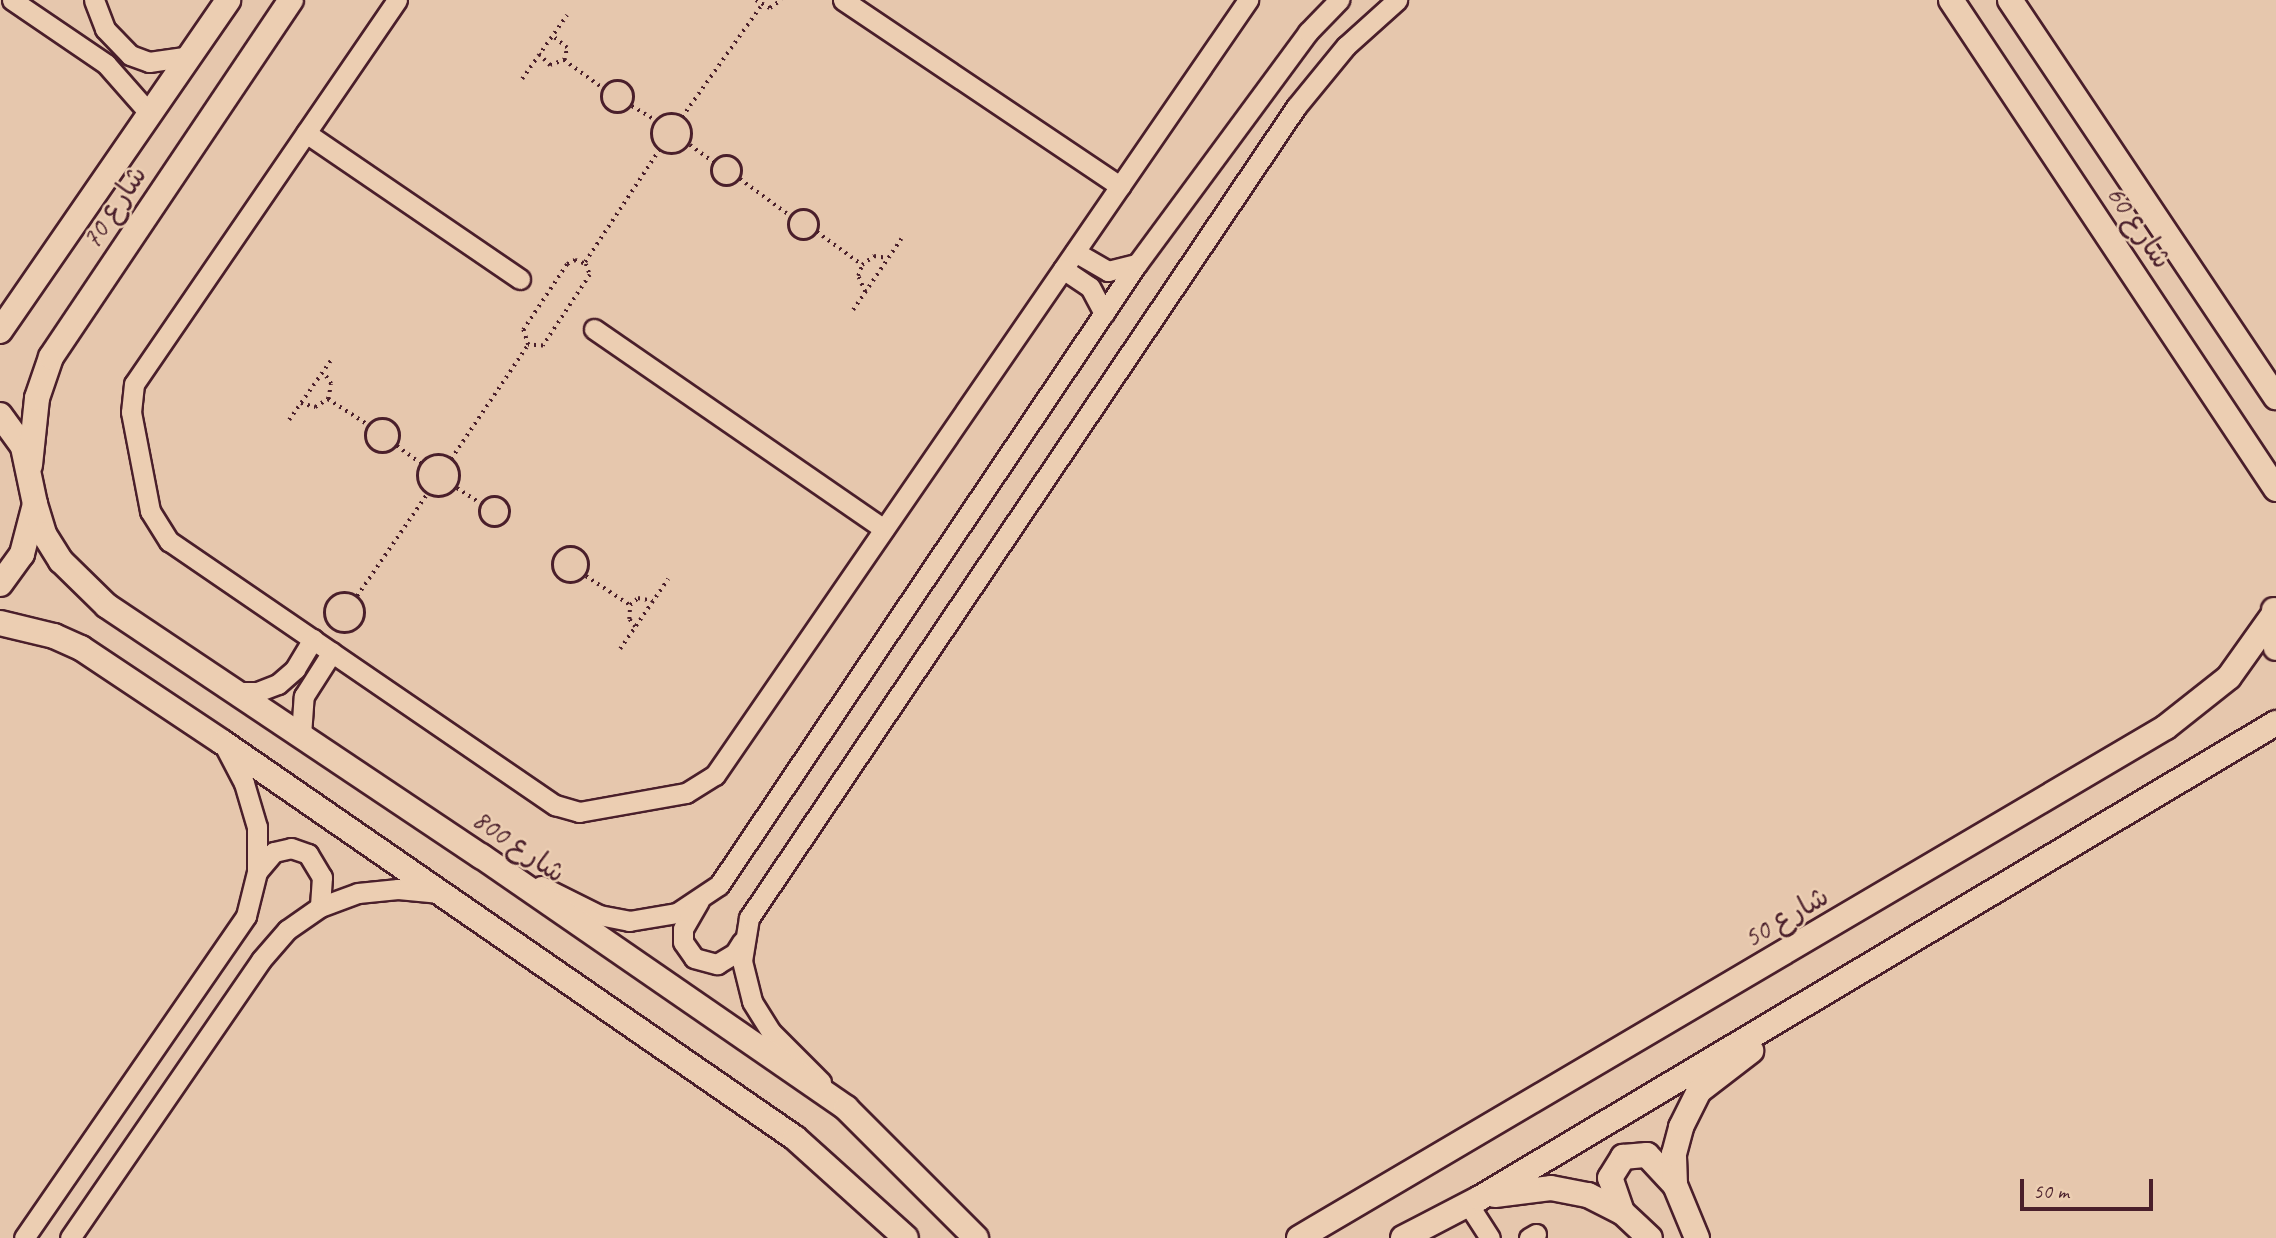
<!DOCTYPE html>
<meta charset="utf-8">
<style>
body{margin:0}
#map{position:relative;width:2276px;height:1238px;overflow:hidden;background:#e6c7ad;font-family:Caveat,"Playpen Sans Arabic",sans-serif}
div>[style]{position:absolute}
.path>*{height:3.5px;margin-top:-1.75px;transform-origin:0;background:repeating-linear-gradient(90deg,#4a1f2b 0 2px,transparent 0 7px)}
.path>.ring{margin:-1.75px;padding:0;box-sizing:content-box;background:none;border:3.5px solid #4a1f2b;border-radius:50%}
.roads{filter:drop-shadow(2px 0 #4a1f2b) drop-shadow(-2px 0 #4a1f2b) drop-shadow(0 2px #4a1f2b) drop-shadow(0 -2px #4a1f2b)}
.minor>*{height:19px;margin:-9.5px;padding:0 9.5px;transform-origin:9.5px;border-radius:9.5px;background:#ecceb2}
.major>*{height:24px;margin:-12px;padding:0 12px;transform-origin:12px;border-radius:12px;background:#ecceb2}
span{translate:-50% -50%;white-space:nowrap;text-align:center;line-height:1.15;-webkit-text-stroke:5px #ecceb2;paint-order:stroke}
.street-label{font-size:28px;color:#4a1f2b}
.scale{position:absolute;left:2020px;top:1179px;width:133px;height:32px;box-sizing:border-box;border:4px solid #4a1f2b;border-top:0;padding-left:9px;font-size:21px;line-height:24px;white-space:nowrap;color:#4a1f2b;-webkit-text-stroke:5px #ecceb2;paint-order:stroke}
</style>
<div id="map">
<div class="path">
<i style="left:756px;top:0;width:16px;rotate:30deg"></i>
<i style="left:770px;top:8px;width:14px;rotate:-36deg"></i>
<i style="left:539px;top:54px;width:16px;rotate:45deg"></i>
<i style="left:550px;top:65px;width:15px;rotate:-20deg"></i>
<i style="left:564px;top:60px;width:12px;rotate:-76deg"></i>
<i style="left:567px;top:48px;width:19px;rotate:-141deg"></i>
<i style="left:564px;top:60px;width:49px;rotate:35.9deg"></i>
<i style="left:522px;top:79px;width:78px;rotate:-54.9deg"></i>
<i class="ring" style="left:602px;top:81px;width:28.5px;height:28.5px"></i>
<i style="left:632px;top:106px;width:29px;rotate:31deg"></i>
<i class="ring" style="left:652px;top:114px;width:36.5px;height:36.5px"></i>
<i style="left:682px;top:117px;width:136px;rotate:-54.6deg"></i>
<i style="left:690px;top:145px;width:31px;rotate:36deg"></i>
<i class="ring" style="left:712px;top:156px;width:26.5px;height:26.5px"></i>
<i style="left:740px;top:179px;width:64px;rotate:36.2deg"></i>
<i class="ring" style="left:789px;top:210px;width:26.5px;height:26.5px"></i>
<i style="left:817px;top:232px;width:54px;rotate:36deg"></i>
<i style="left:575px;top:260px;width:12px;rotate:20deg"></i>
<i style="left:586px;top:264px;width:12px;rotate:70deg"></i>
<i style="left:590px;top:275px;width:85px;rotate:123.5deg"></i>
<i style="left:543px;top:346px;width:15px;rotate:-176deg"></i>
<i style="left:528px;top:345px;width:16px;rotate:-108deg"></i>
<i style="left:523px;top:330px;width:79px;rotate:-56.3deg"></i>
<i style="left:567px;top:264px;width:9px;rotate:-27deg"></i>
<i style="left:585px;top:262px;width:134px;rotate:-56.5deg"></i>
<i style="left:865px;top:292px;width:17px;rotate:-114deg"></i>
<i style="left:858px;top:276px;width:12px;rotate:-70deg"></i>
<i style="left:862px;top:265px;width:15px;rotate:-37deg"></i>
<i style="left:874px;top:256px;width:14px;rotate:8deg"></i>
<i style="left:853px;top:310px;width:86px;rotate:-55.9deg"></i>
<i style="left:328px;top:399px;width:50px;rotate:32.7deg"></i>
<i style="left:301px;top:403px;width:15px;rotate:16deg"></i>
<i style="left:315px;top:407px;width:15px;rotate:-32deg"></i>
<i style="left:328px;top:399px;width:15px;rotate:-79deg"></i>
<i style="left:331px;top:384px;width:14px;rotate:-124deg"></i>
<i class="ring" style="left:366px;top:419px;width:30.5px;height:30.5px"></i>
<i style="left:289px;top:420px;width:73px;rotate:-55deg"></i>
<i style="left:397px;top:446px;width:31px;rotate:36deg"></i>
<i class="ring" style="left:418px;top:455px;width:38.5px;height:38.5px"></i>
<i style="left:451px;top:459px;width:138px;rotate:-56deg"></i>
<i style="left:457px;top:488px;width:30px;rotate:33deg"></i>
<i class="ring" style="left:480px;top:497px;width:26.5px;height:26.5px"></i>
<i class="ring" style="left:553px;top:547px;width:32.5px;height:32.5px"></i>
<i style="left:586px;top:576px;width:53px;rotate:33.4deg"></i>
<i class="ring" style="left:325px;top:593px;width:36.5px;height:36.5px"></i>
<i style="left:357px;top:596px;width:124px;rotate:-55.5deg"></i>
<i style="left:635px;top:627px;width:10px;rotate:-127deg"></i>
<i style="left:629px;top:619px;width:14px;rotate:-86deg"></i>
<i style="left:630px;top:605px;width:11px;rotate:-41deg"></i>
<i style="left:638px;top:598px;width:15px;rotate:11deg"></i>
<i style="left:620px;top:649px;width:85px;rotate:-55.6deg"></i>
</div>
<div class="roads">
<div class="minor">
<i style="left:12px;top:0;width:114px;rotate:34.2deg"></i>
<i style="left:106px;top:64px;width:67px;rotate:48.7deg"></i>
<i style="left:94px;top:0;width:31px;rotate:69deg"></i>
<i style="left:105px;top:29px;width:36px;rotate:46deg"></i>
<i style="left:130px;top:55px;width:20px;rotate:20deg"></i>
<i style="left:149px;top:62px;width:41px;rotate:-8.3deg"></i>
<i style="left:397px;top:0;width:465px;rotate:124.4deg"></i>
<i style="left:134px;top:384px;width:28px;rotate:96deg"></i>
<i style="left:131px;top:412px;width:101px;rotate:79.1deg"></i>
<i style="left:150px;top:511px;width:36px;rotate:58deg"></i>
<i style="left:169px;top:541px;width:468px;rotate:34.4deg"></i>
<i style="left:555px;top:805px;width:25px;rotate:16deg"></i>
<i style="left:579px;top:812px;width:109px;rotate:-10.1deg"></i>
<i style="left:686px;top:793px;width:34px;rotate:-32deg"></i>
<i style="left:715px;top:775px;width:941px;rotate:-55.48deg"></i>
<i style="left:843px;top:0;width:334px;rotate:33.9deg"></i>
<i style="left:306px;top:133px;width:259px;rotate:34.3deg"></i>
<i style="left:1075px;top:252px;width:38px;rotate:30deg"></i>
<i style="left:1108px;top:271px;width:30px;rotate:-14deg"></i>
<i style="left:1063px;top:269px;width:32px;rotate:34deg"></i>
<i style="left:1090px;top:287px;width:30px;rotate:62deg"></i>
<i style="left:594px;top:329px;width:352px;rotate:34.6deg"></i>
<i style="left:235px;top:692px;width:22px"></i>
<i style="left:257px;top:692px;width:22px;rotate:-21deg"></i>
<i style="left:278px;top:684px;width:23px;rotate:-41deg"></i>
<i style="left:295px;top:669px;width:35px;rotate:-59deg"></i>
<i style="left:301px;top:735px;width:39px;rotate:-86deg"></i>
<i style="left:304px;top:696px;width:52px;rotate:-57.5deg"></i>
<i style="left:257px;top:872px;width:26px;rotate:-50deg"></i>
<i style="left:274px;top:852px;width:17px;rotate:-13deg"></i>
<i style="left:291px;top:848px;width:18px;rotate:19deg"></i>
<i style="left:308px;top:854px;width:27px;rotate:59deg"></i>
<i style="left:322px;top:877px;width:30px;rotate:94deg"></i>
<i style="left:541px;top:886px;width:65px;rotate:26.6deg"></i>
<i style="left:599px;top:915px;width:31px;rotate:11deg"></i>
<i style="left:629px;top:921px;width:49px;rotate:-9.5deg"></i>
<i style="left:677px;top:913px;width:50px;rotate:-33.7deg"></i>
<i style="left:719px;top:885px;width:749px;rotate:-56.06deg"></i>
<i style="left:1137px;top:264px;width:288px;rotate:-53.6deg"></i>
<i style="left:1308px;top:32px;width:45px;rotate:-45.9deg"></i>
<i style="left:699px;top:901px;width:32px;rotate:120deg"></i>
<i style="left:683px;top:929px;width:13px;rotate:90deg"></i>
<i style="left:683px;top:942px;width:19px;rotate:55deg"></i>
<i style="left:694px;top:958px;width:24px;rotate:15deg"></i>
<i style="left:717px;top:964px;width:21px;rotate:-31deg"></i>
<i style="left:735px;top:953px;width:13px;rotate:-58deg"></i>
<i style="left:821px;top:1082px;width:71px;rotate:-135deg"></i>
<i style="left:771px;top:1032px;width:36px;rotate:-122deg"></i>
<i style="left:752px;top:1001px;width:41px;rotate:-104deg"></i>
<i style="left:742px;top:961px;width:44px;rotate:-80.8deg"></i>
<i style="left:749px;top:918px;width:978px;rotate:-56deg"></i>
<i style="left:1296px;top:107px;width:79px;rotate:-50.7deg"></i>
<i style="left:1346px;top:46px;width:69px;rotate:-42deg"></i>
<i style="left:1468px;top:1204px;width:40px;rotate:57.1deg"></i>
<i style="left:24px;top:1238px;width:391px;rotate:-55.4deg"></i>
<i style="left:246px;top:916px;width:45px;rotate:-76deg"></i>
<i style="left:257px;top:872px;width:45px;rotate:-90deg"></i>
<i style="left:257px;top:827px;width:46px;rotate:-106.5deg"></i>
<i style="left:244px;top:783px;width:45px;rotate:-117.7deg"></i>
<i style="left:70px;top:1238px;width:337px;rotate:-55.5deg"></i>
<i style="left:261px;top:960px;width:40px;rotate:-49deg"></i>
<i style="left:287px;top:930px;width:40px;rotate:-34.9deg"></i>
<i style="left:320px;top:907px;width:40px;rotate:-20.2deg"></i>
<i style="left:358px;top:893px;width:40px;rotate:-5.7deg"></i>
<i style="left:398px;top:889px;width:42px;rotate:5.4deg"></i>
<i style="left:1529px;top:1238px;width:8px;rotate:-30deg"></i>
</div>
<div class="major">
<i style="left:1951px;top:0;width:587px;rotate:56.39deg"></i>
<i style="left:2010px;top:0;width:478px;rotate:56.2deg"></i>
<i style="left:0;top:331px;width:402px;rotate:-55.4deg"></i>
<i style="left:0;top:415px;width:39px;rotate:54deg"></i>
<i style="left:23px;top:447px;width:58px;rotate:78.1deg"></i>
<i style="left:35px;top:504px;width:52px;rotate:104.6deg"></i>
<i style="left:22px;top:554px;width:37px;rotate:126deg"></i>
<i style="left:30px;top:465px;width:67px;rotate:-84deg"></i>
<i style="left:37px;top:398px;width:43px;rotate:-71.1deg"></i>
<i style="left:51px;top:357px;width:430px;rotate:-56.1deg"></i>
<i style="left:35px;top:504px;width:31px;rotate:73deg"></i>
<i style="left:44px;top:534px;width:32px;rotate:58deg"></i>
<i style="left:61px;top:561px;width:64px;rotate:44.4deg"></i>
<i style="left:107px;top:606px;width:450px;rotate:33.8deg"></i>
<i style="left:481px;top:856px;width:444px;rotate:34.6deg"></i>
<i style="left:846px;top:1108px;width:184px;rotate:45deg"></i>
<i style="left:2274px;top:610px;width:38px;rotate:87deg"></i>
<i style="left:0;top:623px;width:56px;rotate:13.5deg"></i>
<i style="left:54px;top:636px;width:30px;rotate:24deg"></i>
<i style="left:81px;top:648px;width:169px;rotate:33.7deg"></i>
<i style="left:222px;top:742px;width:697px;rotate:34.65deg"></i>
<i style="left:795px;top:1138px;width:149px;rotate:42deg"></i>
<i style="left:1495px;top:1195px;width:56px;rotate:-7.1deg"></i>
<i style="left:1551px;top:1188px;width:38px;rotate:11deg"></i>
<i style="left:1588px;top:1195px;width:38px;rotate:27deg"></i>
<i style="left:1622px;top:1212px;width:38px;rotate:43deg"></i>
<i style="left:1622px;top:1212px;width:36px;rotate:-109deg"></i>
<i style="left:1610px;top:1178px;width:25px;rotate:-58deg"></i>
<i style="left:1623px;top:1157px;width:24px;rotate:-5deg"></i>
<i style="left:1647px;top:1155px;width:41px;rotate:47deg"></i>
<i style="left:1299px;top:1238px;width:1006px;rotate:-30.51deg"></i>
<i style="left:2166px;top:727px;width:80px;rotate:-38.4deg"></i>
<i style="left:2229px;top:677px;width:77px;rotate:-54.5deg"></i>
<i style="left:1403px;top:1238px;width:87px;rotate:-27.5deg"></i>
<i style="left:1480px;top:1198px;width:927px;rotate:-30.83deg"></i>
<i style="left:1697px;top:1238px;width:57px;rotate:-112.5deg"></i>
<i style="left:1675px;top:1185px;width:31px;rotate:-92deg"></i>
<i style="left:1674px;top:1154px;width:28px;rotate:-75deg"></i>
<i style="left:1681px;top:1127px;width:40px;rotate:-63.4deg"></i>
<i style="left:1699px;top:1091px;width:66px;rotate:-37.6deg"></i>
</div>
</div>
<div class="street-label">
<span style="left:114px;top:207px;rotate:-56deg">شارع 70</span>
<span style="left:2139px;top:227px;rotate:56deg">شارع 60</span>
<span style="left:519px;top:846px;rotate:35deg">شارع 800</span>
<span style="left:1786px;top:917px;rotate:-30deg">شارع 50</span>
</div>
<div class="scale">50 m</div>
</div>
